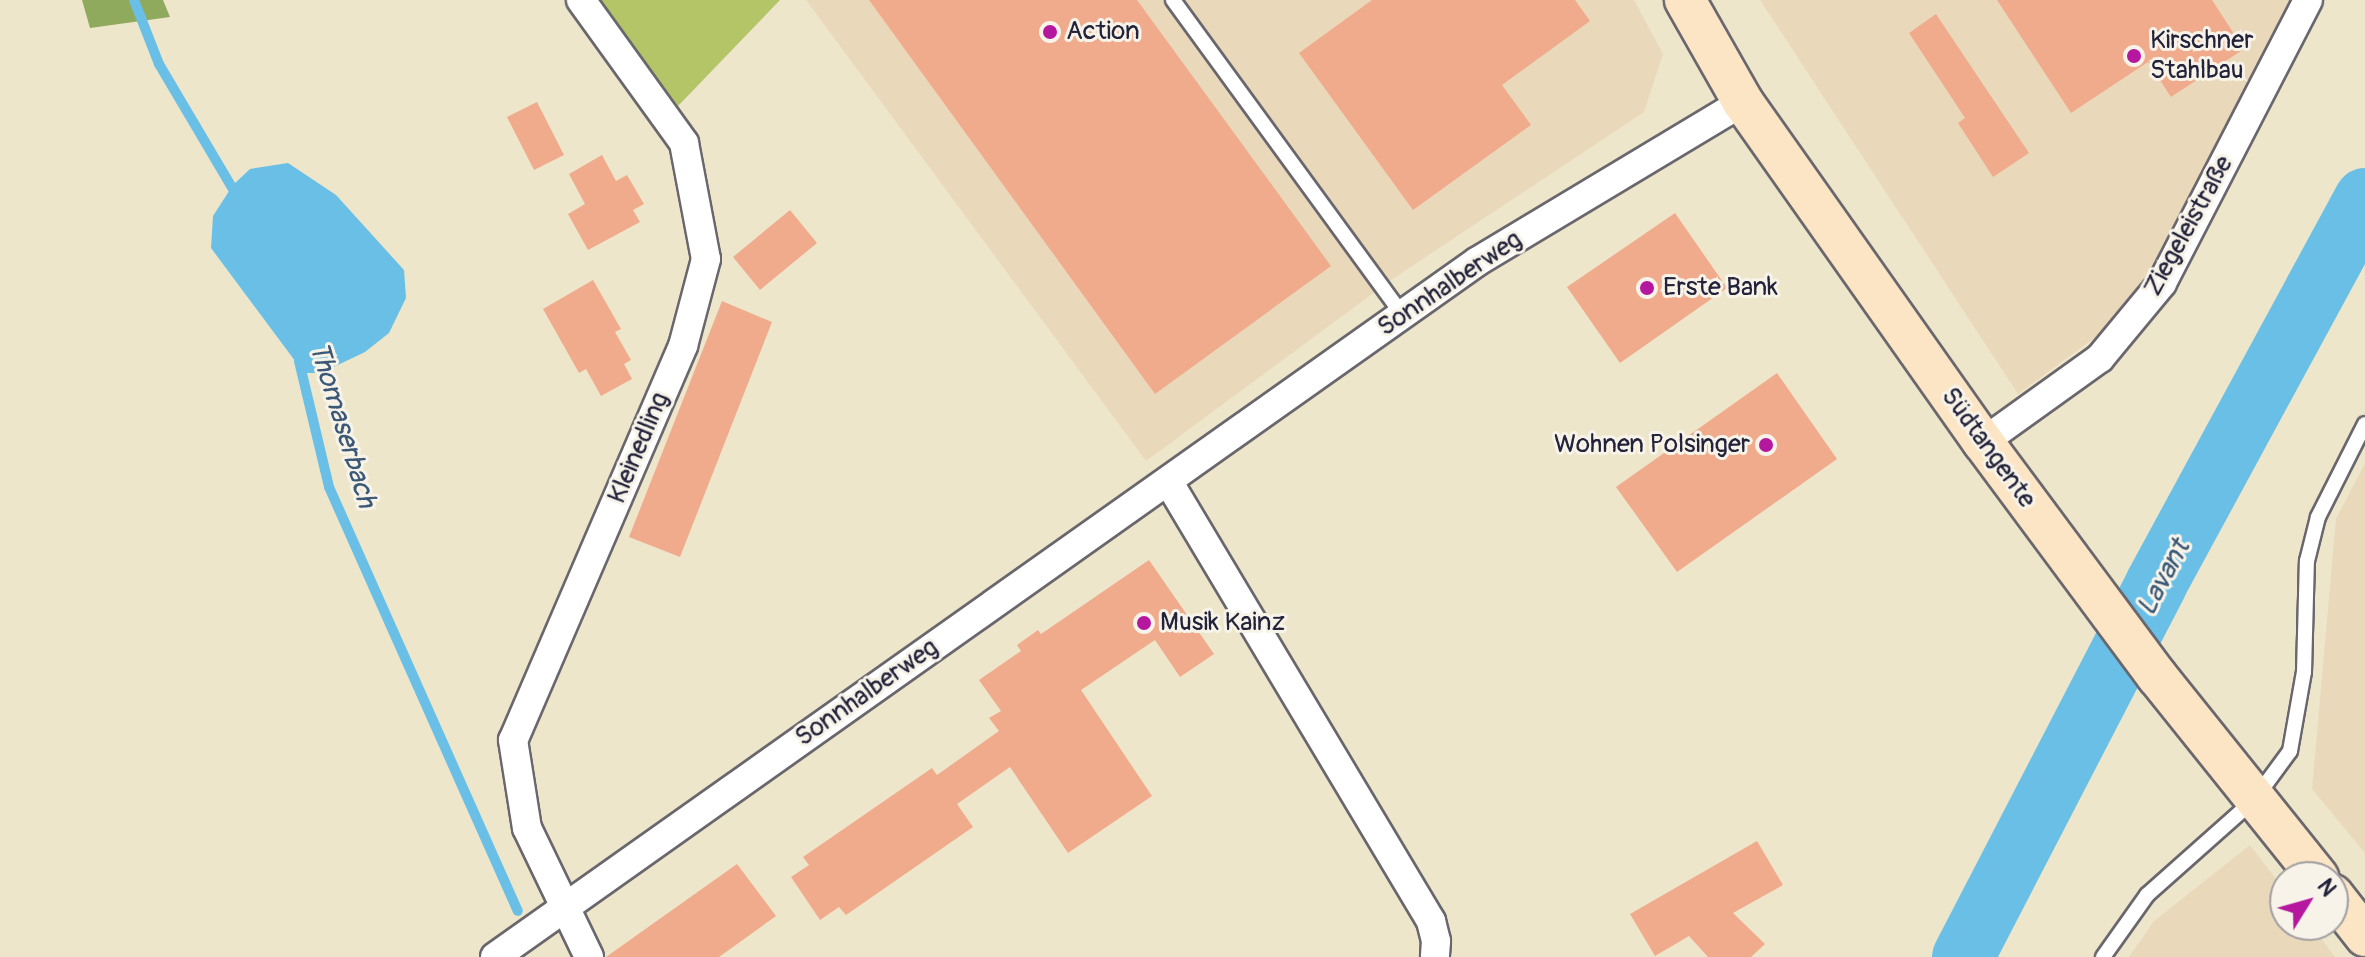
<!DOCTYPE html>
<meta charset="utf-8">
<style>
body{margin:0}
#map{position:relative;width:2365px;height:957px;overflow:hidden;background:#eee6cb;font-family:Pangolin,sans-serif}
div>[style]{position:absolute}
.built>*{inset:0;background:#ead8ba}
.green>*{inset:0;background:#b4c568}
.forest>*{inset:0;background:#8faa5c}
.water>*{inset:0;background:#69bfe6}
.stream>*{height:10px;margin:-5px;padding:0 5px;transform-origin:5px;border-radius:5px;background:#69bfe6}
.river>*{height:62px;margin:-31px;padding:0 31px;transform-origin:31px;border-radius:31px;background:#69bfe6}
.building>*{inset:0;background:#f0ab8d}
.roads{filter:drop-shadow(2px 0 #69676d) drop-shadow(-2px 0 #69676d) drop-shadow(0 2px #69676d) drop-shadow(0 -2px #69676d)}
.lane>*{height:14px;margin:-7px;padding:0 7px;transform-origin:7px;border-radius:7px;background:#fff}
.street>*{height:28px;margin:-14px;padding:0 14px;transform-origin:14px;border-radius:14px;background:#fff}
.secondary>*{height:40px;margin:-20px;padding:0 20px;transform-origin:20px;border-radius:20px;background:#fce5c4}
.dots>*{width:22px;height:22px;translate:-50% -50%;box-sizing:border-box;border:4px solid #f7f3e8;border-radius:50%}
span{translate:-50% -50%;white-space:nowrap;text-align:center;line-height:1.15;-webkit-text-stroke:6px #f7f3e8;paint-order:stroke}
.poi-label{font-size:26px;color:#22223b}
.left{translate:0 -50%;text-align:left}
.right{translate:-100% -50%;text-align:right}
.street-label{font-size:26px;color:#22223b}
.water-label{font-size:28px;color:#3b5977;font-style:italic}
.north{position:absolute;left:2269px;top:861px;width:80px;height:80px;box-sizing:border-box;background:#f7f3e8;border:2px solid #a29fa3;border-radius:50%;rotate:53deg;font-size:22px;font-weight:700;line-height:32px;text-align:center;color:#22223b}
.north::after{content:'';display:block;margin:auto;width:28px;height:36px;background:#b5179e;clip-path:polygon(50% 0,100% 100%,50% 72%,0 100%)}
</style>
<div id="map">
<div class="built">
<i style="clip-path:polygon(806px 0,1634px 0,1663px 54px,1644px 112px,1391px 280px,1146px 461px)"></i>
<i style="clip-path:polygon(1760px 0,2292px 0,2128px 313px,2018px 394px)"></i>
<i style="clip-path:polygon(2365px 463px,2365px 853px,2312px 789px,2336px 519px)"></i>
<i style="clip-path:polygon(2250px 845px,2285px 891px,2285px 925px,2311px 925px,2335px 957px,2129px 957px,2154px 921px)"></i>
</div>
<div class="green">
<i style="clip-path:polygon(600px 0,780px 0,678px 106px)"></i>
</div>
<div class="forest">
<i style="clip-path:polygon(82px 0,163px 0,170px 17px,90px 28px)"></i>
</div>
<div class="water">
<i style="clip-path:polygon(288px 163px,336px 195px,404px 270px,406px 298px,389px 333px,365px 352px,321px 373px,304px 373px,211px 248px,213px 216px,233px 185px,250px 169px)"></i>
</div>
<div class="stream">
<i style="left:134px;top:0;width:69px;rotate:68.7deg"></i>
<i style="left:159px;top:64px;width:153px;rotate:59.4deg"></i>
<i style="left:299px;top:361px;width:130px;rotate:76.6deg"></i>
<i style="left:329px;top:487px;width:464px;rotate:66deg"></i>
</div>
<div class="river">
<i style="left:1963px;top:957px;width:420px;rotate:-62.6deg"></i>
<i style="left:2156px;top:584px;width:438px;rotate:-61.5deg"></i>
</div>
<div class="building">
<i style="clip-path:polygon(869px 0,1137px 0,1331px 266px,1155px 394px)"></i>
<i style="clip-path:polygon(1372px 0,1575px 0,1590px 21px,1502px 85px,1531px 125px,1413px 210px,1299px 53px)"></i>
<i style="clip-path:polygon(1997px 0,2212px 0,2244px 49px,2171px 97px,2148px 62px,2071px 113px)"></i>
<i style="clip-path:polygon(1936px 14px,2029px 153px,1993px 177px,1958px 123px,1965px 118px,1909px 33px)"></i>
<i style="clip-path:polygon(537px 102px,564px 155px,534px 170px,507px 117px)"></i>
<i style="clip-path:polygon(602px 155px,616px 181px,627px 175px,644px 204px,633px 210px,640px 222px,588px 250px,568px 214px,585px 204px,569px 174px)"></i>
<i style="clip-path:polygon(790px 210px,817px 243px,760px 290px,733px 257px)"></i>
<i style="clip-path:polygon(1675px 213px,1727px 288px,1620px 363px,1567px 287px)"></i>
<i style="clip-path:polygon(593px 280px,621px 329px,615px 332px,631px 360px,624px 364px,632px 379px,601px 396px,586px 369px,579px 373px,543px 309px)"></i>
<i style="clip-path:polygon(722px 301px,772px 322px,680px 557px,629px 537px)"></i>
<i style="clip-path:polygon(1777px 373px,1837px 459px,1677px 572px,1616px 487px)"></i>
<i style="clip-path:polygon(1149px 560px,1214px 654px,1180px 677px,1155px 640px,1081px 690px,1152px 796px,1068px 853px,1010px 767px,957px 804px,973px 827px,846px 915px,839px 907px,820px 920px,791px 877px,809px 865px,803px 857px,932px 768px,937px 775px,999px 731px,989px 718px,1001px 711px,979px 680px,1021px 651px,1017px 645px,1038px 630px,1041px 634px)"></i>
<i style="clip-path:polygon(1757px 841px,1783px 885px,1733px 913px,1765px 944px,1751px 957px,1708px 957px,1689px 936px,1655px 956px,1630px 914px)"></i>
<i style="clip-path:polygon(737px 864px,776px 916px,719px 957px,606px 957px)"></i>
</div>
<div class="roads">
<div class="lane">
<i style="left:1173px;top:0;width:390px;rotate:53.9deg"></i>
<i style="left:2103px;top:957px;width:76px;rotate:-54.6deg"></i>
<i style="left:2147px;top:895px;width:143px;rotate:-41.6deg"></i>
<i style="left:2254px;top:800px;width:61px;rotate:-53.7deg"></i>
<i style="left:2290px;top:751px;width:80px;rotate:-80deg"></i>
<i style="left:2304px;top:672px;width:111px;rotate:-88.5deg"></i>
<i style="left:2307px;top:561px;width:45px;rotate:-76deg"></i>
<i style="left:2318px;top:517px;width:104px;rotate:-63.2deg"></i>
</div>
<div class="street">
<i style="left:581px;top:0;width:176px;rotate:54.2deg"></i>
<i style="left:684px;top:143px;width:118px;rotate:79.3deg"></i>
<i style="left:706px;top:259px;width:90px;rotate:104.8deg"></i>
<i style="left:683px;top:346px;width:429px;rotate:113.3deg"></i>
<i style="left:513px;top:740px;width:89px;rotate:81deg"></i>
<i style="left:527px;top:828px;width:143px;rotate:64.3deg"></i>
<i style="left:1983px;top:442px;width:144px;rotate:-35.7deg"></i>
<i style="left:2100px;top:358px;width:97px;rotate:-50.4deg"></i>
<i style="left:2162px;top:283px;width:318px;rotate:-62.7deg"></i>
<i style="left:1168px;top:481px;width:513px;rotate:59.13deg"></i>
<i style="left:1431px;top:921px;width:21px;rotate:76deg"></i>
<i style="left:1436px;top:941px;width:16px;rotate:94deg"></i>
<i style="left:495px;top:957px;width:1204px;rotate:-35.3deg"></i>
<i style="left:1478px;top:261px;width:309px;rotate:-31deg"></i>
</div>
<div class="secondary">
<i style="left:1685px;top:0;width:117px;rotate:60.4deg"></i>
<i style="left:1743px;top:102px;width:416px;rotate:54.8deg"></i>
<i style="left:1983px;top:442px;width:292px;rotate:53.4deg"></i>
<i style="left:2157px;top:676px;width:258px;rotate:51.3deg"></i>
<i style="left:2333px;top:895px;width:52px;rotate:52deg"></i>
</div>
</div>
<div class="dots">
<i style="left:1050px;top:32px;background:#b5179e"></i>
<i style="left:2134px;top:56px;background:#b5179e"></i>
<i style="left:1647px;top:288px;background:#b5179e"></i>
<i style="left:1766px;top:445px;background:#b5179e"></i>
<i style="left:1144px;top:623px;background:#b5179e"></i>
</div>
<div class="poi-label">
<span class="left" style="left:1066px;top:32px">Action</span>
<span class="left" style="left:2150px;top:56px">Kirschner<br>Stahlbau</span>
<span class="left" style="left:1663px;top:288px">Erste Bank</span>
<span class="right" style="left:1750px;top:445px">Wohnen Polsinger</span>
<span class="left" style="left:1160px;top:623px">Musik Kainz</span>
</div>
<div class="street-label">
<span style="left:2189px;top:226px;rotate:-61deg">Ziegeleistraße</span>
<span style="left:1450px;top:284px;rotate:-34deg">Sonnhalberweg</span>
<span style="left:639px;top:448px;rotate:-67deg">Kleinedling</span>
<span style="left:1988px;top:448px;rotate:54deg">Südtangente</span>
<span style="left:867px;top:693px;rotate:-35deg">Sonnhalberweg</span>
</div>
<div class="water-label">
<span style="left:342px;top:425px;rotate:73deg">Thomaserbach</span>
<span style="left:2164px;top:578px;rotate:-62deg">Lavant</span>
</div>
<div class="north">N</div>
</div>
